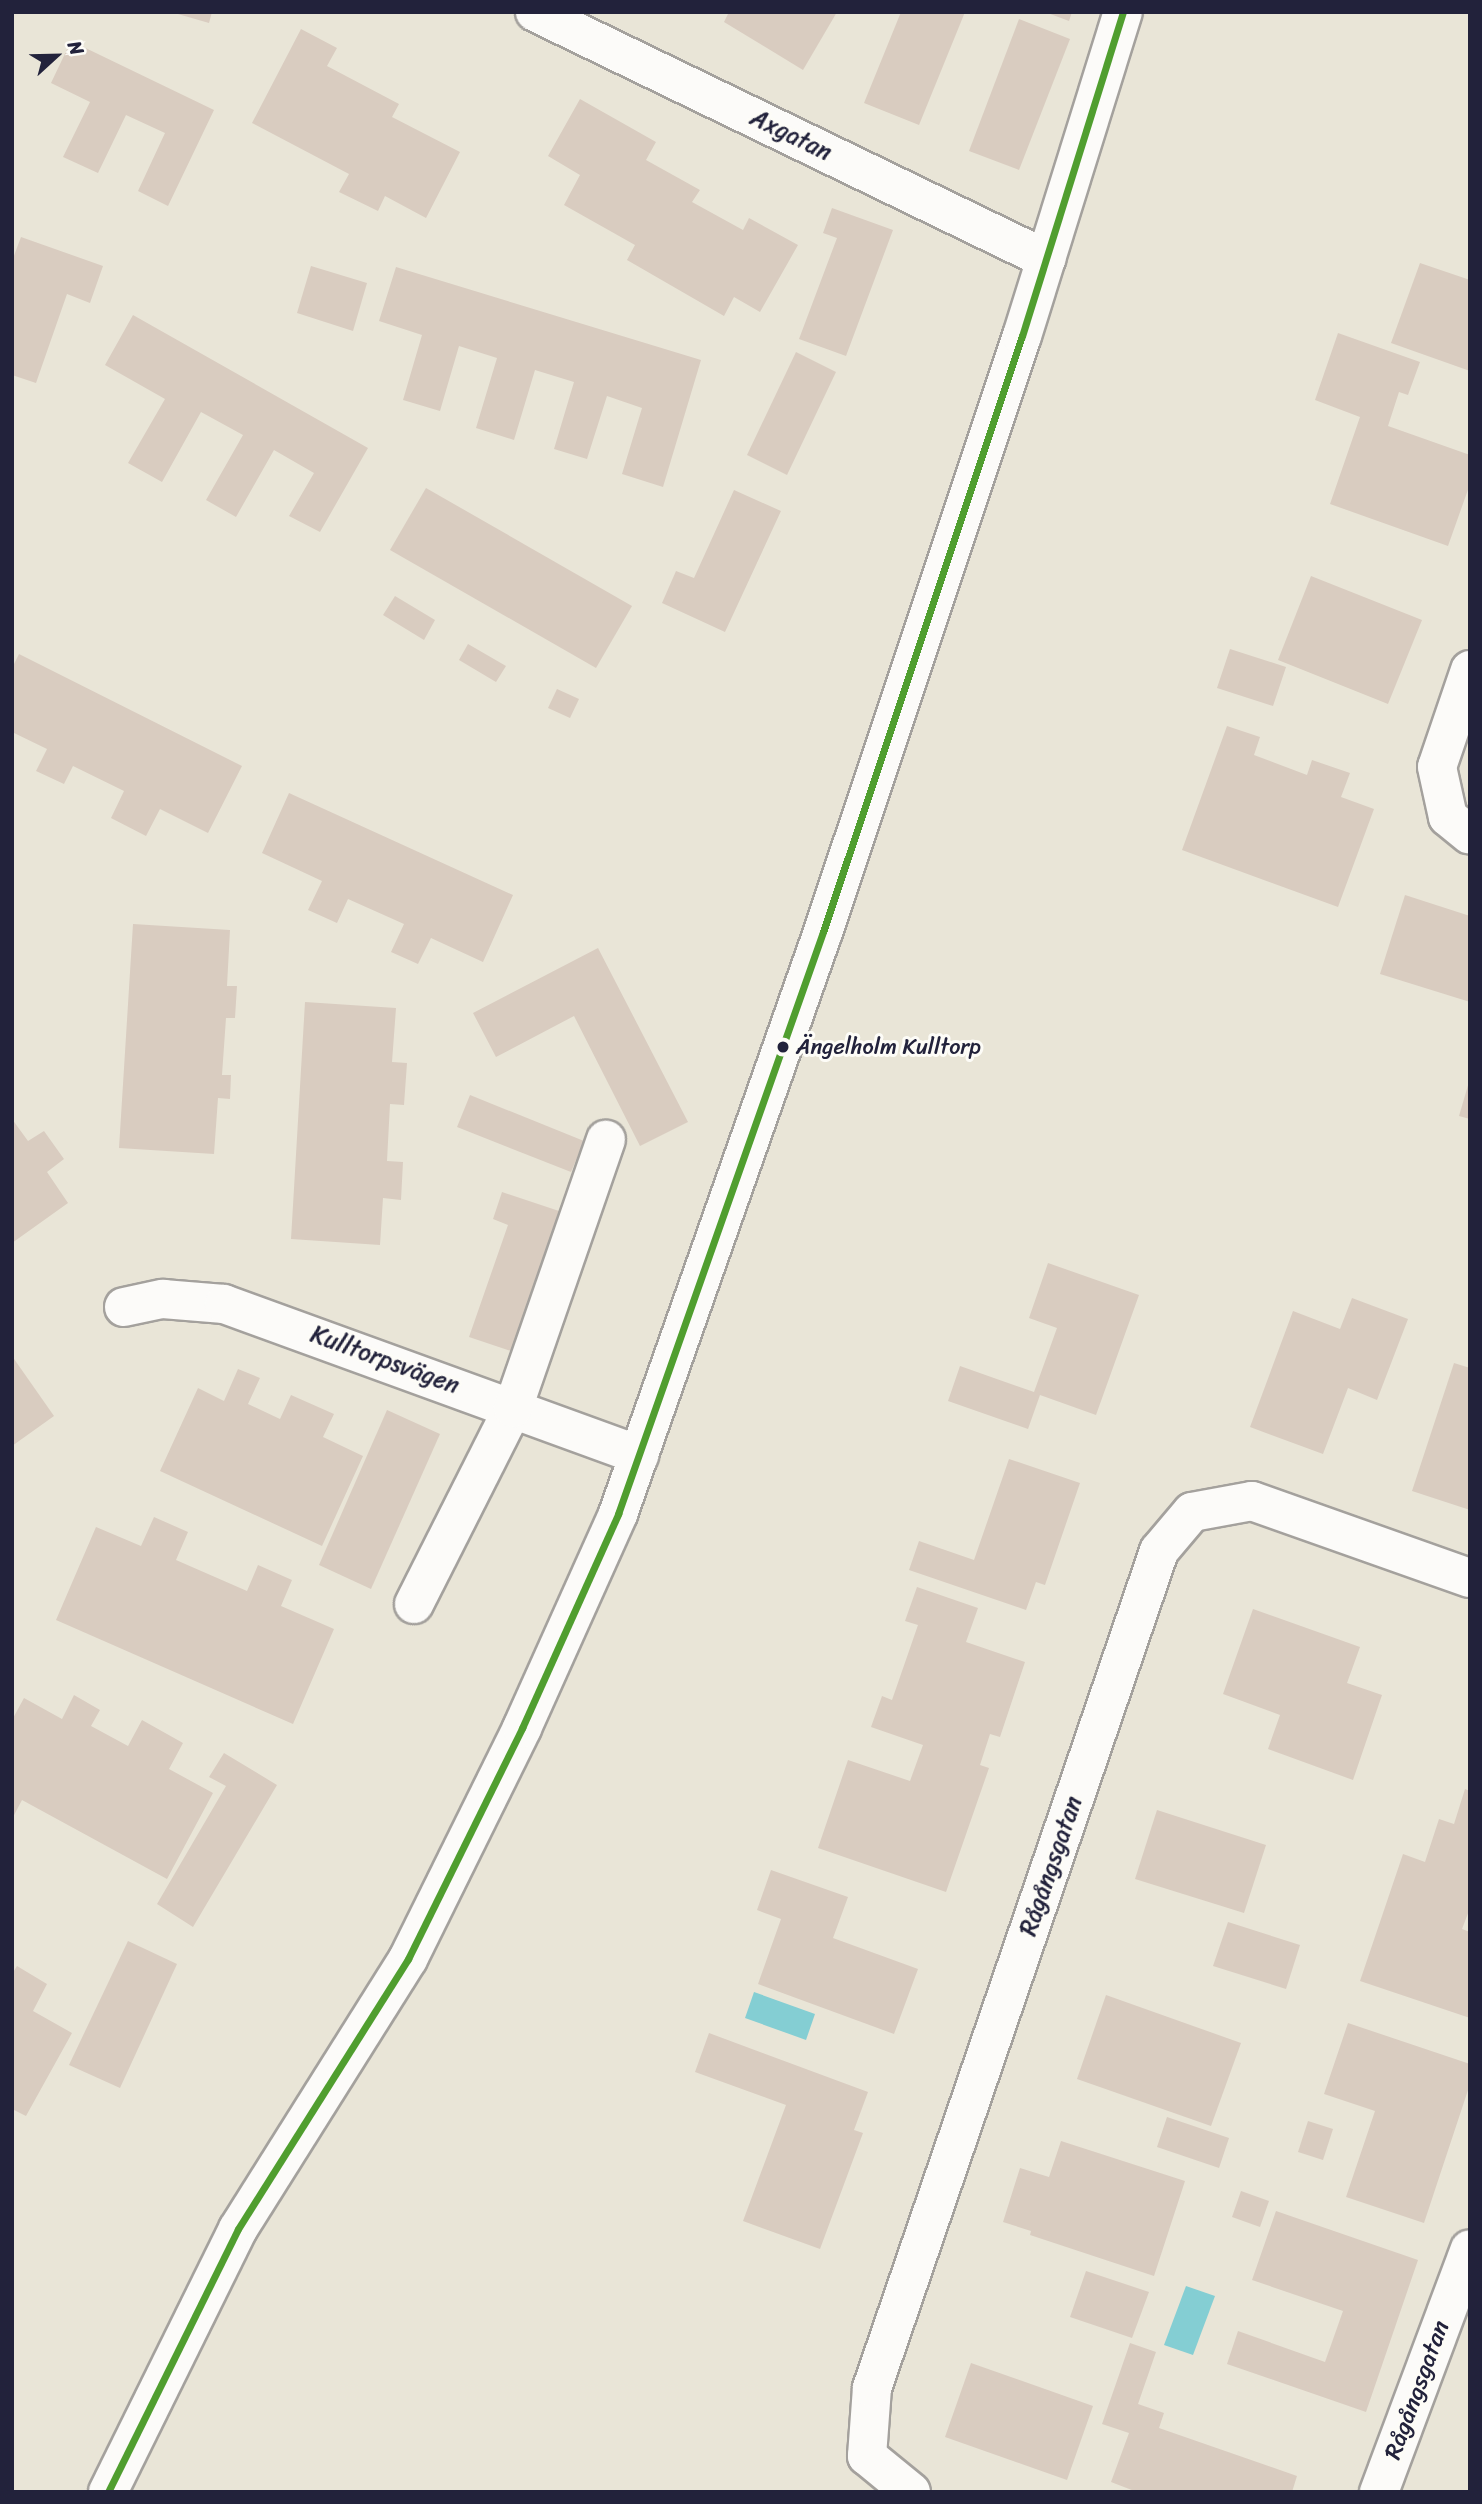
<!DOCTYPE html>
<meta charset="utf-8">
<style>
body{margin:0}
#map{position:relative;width:1482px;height:2504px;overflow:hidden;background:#e9e5d7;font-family:Sriracha,sans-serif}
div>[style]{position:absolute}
.water>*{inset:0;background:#84ced3}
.building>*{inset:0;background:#d9ccc0}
.roads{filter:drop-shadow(2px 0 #a4a19d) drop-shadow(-2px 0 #a4a19d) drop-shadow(0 2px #a4a19d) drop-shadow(0 -2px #a4a19d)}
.minor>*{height:38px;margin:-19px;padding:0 19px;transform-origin:19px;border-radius:19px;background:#fcfbf9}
.bus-1>*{height:7px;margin:-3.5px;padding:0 3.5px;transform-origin:3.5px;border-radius:3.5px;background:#509e2f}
.dots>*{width:19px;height:19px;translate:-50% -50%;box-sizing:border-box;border:4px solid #fdfcf7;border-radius:50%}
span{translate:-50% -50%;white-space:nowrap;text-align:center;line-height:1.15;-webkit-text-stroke:6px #fdfcf7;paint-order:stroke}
.bus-label{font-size:22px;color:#22223b}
.left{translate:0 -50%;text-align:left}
.street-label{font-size:24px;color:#22223b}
.frame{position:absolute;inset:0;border:14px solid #22223b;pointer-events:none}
.north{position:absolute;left:21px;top:21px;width:70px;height:70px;-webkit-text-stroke:5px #fdfcf7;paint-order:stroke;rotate:68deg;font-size:19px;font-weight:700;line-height:28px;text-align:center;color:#22223b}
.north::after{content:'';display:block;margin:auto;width:24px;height:32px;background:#22223b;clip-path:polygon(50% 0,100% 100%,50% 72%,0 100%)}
</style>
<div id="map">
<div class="water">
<i style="clip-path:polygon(754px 1992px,815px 2014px,806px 2040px,745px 2018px)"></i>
<i style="clip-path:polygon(1186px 2286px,1215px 2296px,1193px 2355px,1164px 2345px)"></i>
</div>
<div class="building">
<i style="clip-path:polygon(171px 12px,212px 12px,209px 23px)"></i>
<i style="clip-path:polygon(729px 12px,837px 12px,803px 70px,724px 22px)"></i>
<i style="clip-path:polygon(901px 12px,965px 12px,919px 125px,864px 103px)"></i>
<i style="clip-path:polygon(1045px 12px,1072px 12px,1069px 21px)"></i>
<i style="clip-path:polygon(1019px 19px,1070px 39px,1019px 170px,969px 151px)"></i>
<i style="clip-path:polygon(301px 29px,337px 48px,327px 66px,399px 104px,392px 117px,460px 152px,426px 218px,385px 196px,378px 211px,339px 192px,349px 174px,252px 123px)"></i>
<i style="clip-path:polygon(71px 41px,214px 110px,168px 206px,138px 191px,165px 133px,126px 115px,98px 173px,63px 157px,90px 102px,51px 83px)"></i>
<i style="clip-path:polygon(580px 99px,656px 142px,646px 160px,700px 190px,692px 202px,743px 230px,749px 218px,798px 245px,760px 312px,734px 297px,724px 316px,627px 260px,635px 245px,564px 205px,580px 175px,548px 156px)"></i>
<i style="clip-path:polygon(832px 208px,893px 230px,846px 356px,799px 339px,837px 238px,823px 233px)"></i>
<i style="clip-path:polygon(21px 237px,103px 266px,90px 303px,67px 294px,36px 383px,12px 375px,12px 261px)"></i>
<i style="clip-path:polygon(1420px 263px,1470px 280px,1470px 371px,1391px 343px)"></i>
<i style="clip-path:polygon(311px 266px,367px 283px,353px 331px,297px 313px)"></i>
<i style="clip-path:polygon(396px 267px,701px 360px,663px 487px,622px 474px,642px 408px,607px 396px,587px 459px,554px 449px,574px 382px,535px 370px,514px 440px,476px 428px,497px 358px,459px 346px,440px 411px,403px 400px,422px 335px,379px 321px)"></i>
<i style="clip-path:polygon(133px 315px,368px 448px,320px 532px,289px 516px,314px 473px,274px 450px,236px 517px,206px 500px,243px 435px,201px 412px,162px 482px,128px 463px,165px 399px,105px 365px)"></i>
<i style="clip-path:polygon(1338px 333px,1420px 362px,1408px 395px,1399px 392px,1388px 426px,1470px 455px,1470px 484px,1448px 546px,1330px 504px,1360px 417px,1315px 400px)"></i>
<i style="clip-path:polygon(796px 352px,836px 372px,787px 475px,747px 455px)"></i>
<i style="clip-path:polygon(426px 488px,632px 606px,596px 668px,390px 550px)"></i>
<i style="clip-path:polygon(734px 490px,781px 511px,725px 632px,662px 603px,676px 571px,694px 578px)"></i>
<i style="clip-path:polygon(1311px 576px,1422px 620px,1388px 704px,1278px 660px)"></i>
<i style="clip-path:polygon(395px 596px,435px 620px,424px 640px,383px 615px)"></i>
<i style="clip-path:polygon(468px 644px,506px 666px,496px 682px,459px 660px)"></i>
<i style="clip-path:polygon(1230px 649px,1286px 667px,1273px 706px,1217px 688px)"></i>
<i style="clip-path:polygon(19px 654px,242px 766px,208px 833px,160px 809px,146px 836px,111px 818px,124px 791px,73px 766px,64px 784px,36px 771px,47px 749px,12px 732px,12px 668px)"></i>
<i style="clip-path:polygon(557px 689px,579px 699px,570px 718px,548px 708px)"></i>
<i style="clip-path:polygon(1227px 726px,1260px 737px,1254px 755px,1307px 775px,1312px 760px,1350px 773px,1341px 797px,1374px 809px,1338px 907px,1182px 850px)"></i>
<i style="clip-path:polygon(289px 793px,513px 895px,483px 962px,431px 938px,418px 964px,391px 952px,404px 924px,348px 899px,337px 923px,308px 910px,322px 881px,262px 853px)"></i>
<i style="clip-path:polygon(1405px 895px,1470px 916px,1470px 1002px,1380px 974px)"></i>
<i style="clip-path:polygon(133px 924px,230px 930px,227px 986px,237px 986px,235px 1018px,226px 1018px,222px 1075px,231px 1075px,230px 1099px,218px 1098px,214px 1154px,119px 1148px)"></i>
<i style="clip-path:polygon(598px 948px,688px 1122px,640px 1146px,574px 1016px,496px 1057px,473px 1013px)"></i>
<i style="clip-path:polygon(305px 1002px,396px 1008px,392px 1062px,407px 1063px,404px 1105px,390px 1104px,387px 1161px,403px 1162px,401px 1200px,383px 1198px,380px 1245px,291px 1239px)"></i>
<i style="clip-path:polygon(1469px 1082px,1470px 1082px,1470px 1119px,1459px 1116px)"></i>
<i style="clip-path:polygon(470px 1095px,584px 1141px,571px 1172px,457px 1127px)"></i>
<i style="clip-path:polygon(12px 1119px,28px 1141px,44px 1131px,64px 1159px,47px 1172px,68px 1203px,12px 1243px)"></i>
<i style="clip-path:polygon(502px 1192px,559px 1211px,511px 1351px,469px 1337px,508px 1225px,493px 1219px)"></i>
<i style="clip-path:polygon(1048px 1263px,1139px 1295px,1096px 1415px,1040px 1395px,1028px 1429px,948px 1401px,960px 1366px,1034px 1392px,1057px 1328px,1029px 1318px)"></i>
<i style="clip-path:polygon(1352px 1298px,1408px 1319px,1377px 1400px,1348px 1388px,1323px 1454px,1250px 1427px,1293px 1311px,1340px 1329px)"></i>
<i style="clip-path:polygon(12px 1356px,54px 1416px,12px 1446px)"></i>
<i style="clip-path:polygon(1454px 1363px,1470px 1368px,1470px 1510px,1412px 1491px)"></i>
<i style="clip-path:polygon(238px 1369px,260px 1378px,248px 1404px,280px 1419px,291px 1395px,334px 1414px,323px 1437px,363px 1456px,322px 1546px,160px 1471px,198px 1388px,224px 1401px)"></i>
<i style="clip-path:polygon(387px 1410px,440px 1434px,371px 1589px,319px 1565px)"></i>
<i style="clip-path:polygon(1009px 1459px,1080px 1483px,1045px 1585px,1036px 1582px,1026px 1610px,909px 1570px,919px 1541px,974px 1560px)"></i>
<i style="clip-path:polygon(154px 1517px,188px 1532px,176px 1560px,247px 1591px,258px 1565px,292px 1580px,281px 1606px,334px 1629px,293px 1724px,56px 1620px,96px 1527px,141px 1546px)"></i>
<i style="clip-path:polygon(917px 1587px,978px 1608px,966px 1642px,1025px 1662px,1000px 1737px,990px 1734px,980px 1765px,989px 1768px,946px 1892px,818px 1848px,848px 1760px,910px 1781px,923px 1745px,871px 1727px,882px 1696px,892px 1700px,918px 1625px,905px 1621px)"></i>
<i style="clip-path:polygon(1253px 1609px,1360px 1647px,1347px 1683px,1382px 1695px,1353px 1780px,1268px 1749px,1280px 1715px,1223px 1694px)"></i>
<i style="clip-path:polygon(74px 1695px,100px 1710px,91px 1726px,128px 1746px,142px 1720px,183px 1743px,169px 1769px,213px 1793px,167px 1879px,22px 1800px,12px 1819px,12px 1720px,24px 1698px,62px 1719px)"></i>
<i style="clip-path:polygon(224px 1753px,277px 1785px,193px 1927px,157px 1904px,226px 1786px,209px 1777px)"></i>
<i style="clip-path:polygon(1465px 1789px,1470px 1791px,1470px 1908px,1462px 1929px,1470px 1932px,1470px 2018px,1360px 1981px,1403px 1854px,1425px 1862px,1439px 1819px,1454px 1824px)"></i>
<i style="clip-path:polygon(1157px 1810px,1266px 1845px,1244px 1913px,1135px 1879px)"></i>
<i style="clip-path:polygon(771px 1870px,848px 1897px,833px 1938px,918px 1969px,894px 2034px,758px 1984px,781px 1919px,757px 1910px)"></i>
<i style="clip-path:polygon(1228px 1922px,1300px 1945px,1286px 1989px,1213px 1966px)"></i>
<i style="clip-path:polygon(128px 1941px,177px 1964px,120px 2088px,69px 2065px)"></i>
<i style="clip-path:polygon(17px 1966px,47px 1984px,33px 2011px,72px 2033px,26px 2116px,12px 2109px,12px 1974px)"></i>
<i style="clip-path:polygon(1106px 1995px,1241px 2043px,1211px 2126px,1077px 2079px)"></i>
<i style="clip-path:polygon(1348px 2023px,1470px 2064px,1470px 2084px,1424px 2223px,1346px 2197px,1375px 2111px,1324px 2094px)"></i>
<i style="clip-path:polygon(709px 2033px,868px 2092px,854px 2130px,863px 2133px,820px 2249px,743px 2221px,786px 2105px,695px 2072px)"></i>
<i style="clip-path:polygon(1167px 2117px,1229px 2138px,1219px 2168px,1157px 2147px)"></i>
<i style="clip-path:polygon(1308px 2121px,1333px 2129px,1323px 2160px,1298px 2152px)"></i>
<i style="clip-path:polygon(1061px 2141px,1185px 2181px,1154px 2276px,1030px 2235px,1031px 2231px,1003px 2222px,1020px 2168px,1049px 2177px)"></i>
<i style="clip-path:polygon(1241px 2191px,1269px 2201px,1260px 2227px,1232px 2217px)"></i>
<i style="clip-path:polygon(1276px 2211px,1418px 2260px,1366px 2412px,1227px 2364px,1238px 2331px,1325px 2362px,1343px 2311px,1252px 2280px)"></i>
<i style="clip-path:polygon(1086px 2271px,1149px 2292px,1132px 2338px,1070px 2317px)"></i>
<i style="clip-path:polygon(1130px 2343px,1156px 2352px,1138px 2404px,1164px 2413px,1159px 2428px,1297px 2476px,1292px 2492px,1137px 2492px,1111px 2482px,1129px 2433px,1102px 2424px)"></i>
<i style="clip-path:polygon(971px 2363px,1093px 2406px,1067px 2480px,945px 2437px)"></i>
</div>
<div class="roads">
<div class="minor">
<i style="left:535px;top:12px;width:568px;rotate:25.8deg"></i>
<i style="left:1470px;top:670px;width:102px;rotate:108.8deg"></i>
<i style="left:1437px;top:767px;width:51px;rotate:77.6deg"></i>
<i style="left:1448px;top:817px;width:28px;rotate:39deg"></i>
<i style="left:124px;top:1307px;width:40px;rotate:-12deg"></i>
<i style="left:163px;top:1299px;width:61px;rotate:4.7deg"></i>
<i style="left:224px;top:1304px;width:442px;rotate:20deg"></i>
<i style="left:414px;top:1604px;width:220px;rotate:-63.2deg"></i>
<i style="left:513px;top:1408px;width:284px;rotate:-70.9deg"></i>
<i style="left:108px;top:2492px;width:293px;rotate:-63.7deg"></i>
<i style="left:238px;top:2229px;width:319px;rotate:-57.8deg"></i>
<i style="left:408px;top:1959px;width:258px;rotate:-63.7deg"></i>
<i style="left:522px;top:1728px;width:235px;rotate:-65.8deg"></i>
<i style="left:618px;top:1514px;width:617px;rotate:-70.6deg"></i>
<i style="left:823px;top:932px;width:628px;rotate:-71.54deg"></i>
<i style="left:1022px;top:336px;width:339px;rotate:-72.7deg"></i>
<i style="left:911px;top:2492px;width:57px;rotate:-140.7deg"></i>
<i style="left:867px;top:2456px;width:68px;rotate:-85.8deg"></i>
<i style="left:872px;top:2388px;width:885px;rotate:-71.07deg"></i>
<i style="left:1159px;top:1551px;width:51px;rotate:-49.8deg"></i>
<i style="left:1192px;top:1512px;width:61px;rotate:-10.4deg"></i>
<i style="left:1252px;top:1501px;width:231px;rotate:19.5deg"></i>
<i style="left:1379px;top:2492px;width:259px;rotate:-69.5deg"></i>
</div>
</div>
<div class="bus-1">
<i style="left:108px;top:2492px;width:293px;rotate:-63.7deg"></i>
<i style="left:238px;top:2229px;width:319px;rotate:-57.8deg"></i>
<i style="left:408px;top:1959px;width:258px;rotate:-63.7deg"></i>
<i style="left:522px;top:1728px;width:235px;rotate:-65.8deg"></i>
<i style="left:618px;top:1514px;width:617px;rotate:-70.6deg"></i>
<i style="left:823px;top:932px;width:628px;rotate:-71.54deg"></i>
<i style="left:1022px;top:336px;width:339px;rotate:-72.7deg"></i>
</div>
<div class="dots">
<i style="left:783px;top:1047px;background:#22223b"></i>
</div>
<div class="bus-label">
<span class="left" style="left:796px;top:1047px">Ängelholm Kulltorp</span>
</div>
<div class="street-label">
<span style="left:791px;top:135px;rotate:26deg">Axgatan</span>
<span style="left:385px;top:1360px;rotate:20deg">Kulltorpsvägen</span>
<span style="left:1051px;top:1866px;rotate:-71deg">Rågångsgatan</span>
<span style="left:1417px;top:2390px;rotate:-70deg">Rågångsgatan</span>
</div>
<div class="frame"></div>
<div class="north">N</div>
</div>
